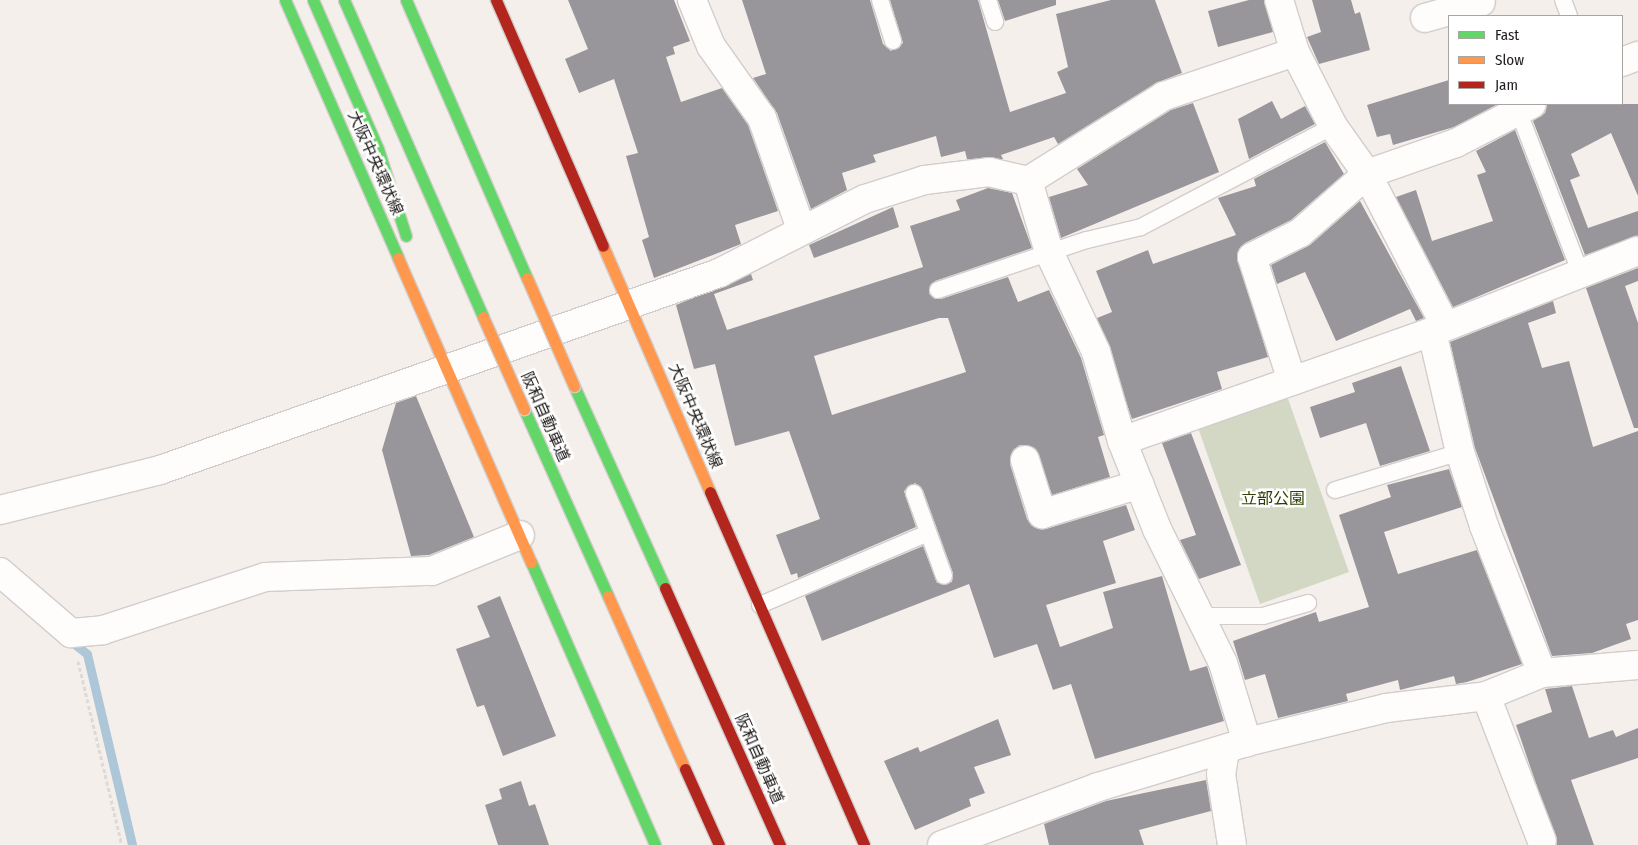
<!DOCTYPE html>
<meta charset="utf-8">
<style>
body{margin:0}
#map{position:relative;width:1638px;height:845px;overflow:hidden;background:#f5efec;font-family:"Fira Sans Condensed","Noto Sans JP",sans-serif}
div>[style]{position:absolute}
.green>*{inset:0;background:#d3d8c4}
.stream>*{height:9px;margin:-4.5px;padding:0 4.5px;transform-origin:4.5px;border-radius:4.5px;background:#adc7d8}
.building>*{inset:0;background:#99969b}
.path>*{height:3px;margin-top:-1.5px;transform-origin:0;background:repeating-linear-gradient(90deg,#dcdad9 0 4px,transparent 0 6.5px)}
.roads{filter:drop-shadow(1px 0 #d2cdcb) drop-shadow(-1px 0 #d2cdcb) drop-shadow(0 1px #d2cdcb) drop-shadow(0 -1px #d2cdcb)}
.lane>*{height:16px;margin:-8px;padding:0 8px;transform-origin:8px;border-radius:8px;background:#fefdfc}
.street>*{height:28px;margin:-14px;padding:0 14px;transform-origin:14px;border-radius:14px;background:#fefdfc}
.fast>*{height:11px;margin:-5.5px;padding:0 5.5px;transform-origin:5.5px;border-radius:5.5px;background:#63d668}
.slow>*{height:11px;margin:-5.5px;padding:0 5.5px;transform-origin:5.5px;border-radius:5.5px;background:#ff974d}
.jam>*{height:11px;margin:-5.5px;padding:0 5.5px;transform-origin:5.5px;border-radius:5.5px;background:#b3261e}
.bridges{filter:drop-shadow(1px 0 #d2cdcb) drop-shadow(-1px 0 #d2cdcb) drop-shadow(0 1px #d2cdcb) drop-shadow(0 -1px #d2cdcb)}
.fast-bridge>*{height:11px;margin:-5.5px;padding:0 5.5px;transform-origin:5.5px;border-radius:5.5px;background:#63d668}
.slow-bridge>*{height:11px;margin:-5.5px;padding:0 5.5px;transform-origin:5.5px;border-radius:5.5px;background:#ff974d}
span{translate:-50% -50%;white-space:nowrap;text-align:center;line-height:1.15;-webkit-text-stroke:5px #fff;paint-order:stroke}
.street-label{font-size:16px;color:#211d1b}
.park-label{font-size:16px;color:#2b4002}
.legend{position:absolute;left:1448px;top:15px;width:175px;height:90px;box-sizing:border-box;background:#fff;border:1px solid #a6a5a4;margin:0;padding:6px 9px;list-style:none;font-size:15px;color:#211d1b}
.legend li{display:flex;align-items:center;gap:10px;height:25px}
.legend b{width:25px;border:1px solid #a6a5a4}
</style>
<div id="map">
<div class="green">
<i style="clip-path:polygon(1286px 393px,1349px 572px,1260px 604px,1197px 425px)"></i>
</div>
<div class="stream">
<i style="left:68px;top:639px;width:24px;rotate:38deg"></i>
<i style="left:87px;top:654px;width:196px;rotate:76.7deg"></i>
</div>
<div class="building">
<i style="clip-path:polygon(568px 0,674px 0,690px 41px,673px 47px,675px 54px,666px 57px,681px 102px,722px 88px,748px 125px,778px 211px,735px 225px,741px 244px,654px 278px,642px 240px,649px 237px,626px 156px,638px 153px,614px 79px,579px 93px,565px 59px,588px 49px)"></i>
<i style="clip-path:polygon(742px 0,870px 0,883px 44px,891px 51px,903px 43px,890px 0,978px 0,1010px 112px,1066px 93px,1057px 72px,1068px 67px,1056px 14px,1111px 0,1155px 0,1182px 73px,1156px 83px,1058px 144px,1054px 137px,1001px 155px,1003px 159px,967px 159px,965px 151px,941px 157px,936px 136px,873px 155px,876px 162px,842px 173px,847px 190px,811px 209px,777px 113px,753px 78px,766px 74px)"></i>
<i style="clip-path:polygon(998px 0,1056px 0,1056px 5px,1005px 21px)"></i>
<i style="clip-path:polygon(1249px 0,1264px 0,1273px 32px,1218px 47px,1208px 11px)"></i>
<i style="clip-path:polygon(1312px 0,1351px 0,1355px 14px,1360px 12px,1370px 50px,1319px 64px,1307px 37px,1321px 32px)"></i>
<i style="clip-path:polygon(1449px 80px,1449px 104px,1498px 104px,1454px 127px,1393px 145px,1390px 134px,1377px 137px,1367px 105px)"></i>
<i style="clip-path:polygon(1272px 101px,1281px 119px,1305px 106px,1315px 124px,1249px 159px,1238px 119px)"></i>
<i style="clip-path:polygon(1193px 103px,1219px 172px,1061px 238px,1049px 197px,1088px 185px,1077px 169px,1171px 110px)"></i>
<i style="clip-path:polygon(1547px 104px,1638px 104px,1638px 196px,1611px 133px,1571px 154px,1580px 176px,1570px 180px,1588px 228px,1638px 211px,1638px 236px,1585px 255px,1533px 121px,1545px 113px)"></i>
<i style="clip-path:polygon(1515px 130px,1565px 260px,1453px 307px,1396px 197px,1416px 190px,1432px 241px,1493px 221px,1477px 175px,1486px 172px,1476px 151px)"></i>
<i style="clip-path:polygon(1325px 142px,1344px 174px,1291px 220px,1245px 243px,1237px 254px,1268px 357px,1217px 372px,1222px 389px,1132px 419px,1097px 318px,1112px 312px,1096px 271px,1148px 250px,1153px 264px,1236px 235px,1218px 198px,1256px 186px,1254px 179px)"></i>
<i style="clip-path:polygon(evenodd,988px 188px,1012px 193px,1032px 248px,935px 281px,929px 294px,941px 299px,1008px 277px,1018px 302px,1049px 290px,1081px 358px,1104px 435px,1098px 437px,1110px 477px,1052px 495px,1036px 449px,1020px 445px,1013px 450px,1010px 464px,1027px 519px,1032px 526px,1046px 529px,1126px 505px,1135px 530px,1103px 541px,1116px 583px,1046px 605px,1060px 647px,1113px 628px,1103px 592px,1162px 576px,1190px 671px,1207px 666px,1224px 721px,1095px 759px,1071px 684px,1053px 690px,1037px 644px,994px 658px,969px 584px,822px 641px,805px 596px,923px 546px,937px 583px,952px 582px,953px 573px,923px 490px,915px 483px,904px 491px,916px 527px,798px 578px,797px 573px,791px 575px,776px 535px,820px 519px,789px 431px,735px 446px,715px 364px,694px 369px,676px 305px,751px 274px,753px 280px,714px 294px,727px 330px,923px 267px,910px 226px,960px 210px,956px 200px,988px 188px,939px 318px,948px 318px,966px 372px,832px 415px,814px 356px,939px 318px)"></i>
<i style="clip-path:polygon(1360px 201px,1424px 318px,1416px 321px,1410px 309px,1336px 341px,1305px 272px,1277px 284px,1271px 265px,1310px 245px)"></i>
<i style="clip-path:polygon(893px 207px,899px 227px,814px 258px,809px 245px)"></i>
<i style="clip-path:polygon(1638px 268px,1638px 281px,1625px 286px,1638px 323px,1638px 428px,1634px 428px,1586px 288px)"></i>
<i style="clip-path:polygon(1553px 301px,1556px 313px,1528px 323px,1542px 368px,1569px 361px,1593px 447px,1638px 431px,1638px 620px,1626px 624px,1631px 639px,1592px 653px,1552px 656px,1475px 448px,1450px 342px)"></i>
<i style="clip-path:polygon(1401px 366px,1430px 451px,1380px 466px,1366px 423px,1320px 438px,1310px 407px,1355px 392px,1352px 383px)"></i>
<i style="clip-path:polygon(416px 396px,474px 537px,429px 555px,411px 556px,382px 450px,396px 403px)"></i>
<i style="clip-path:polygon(1191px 433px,1241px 565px,1199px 579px,1180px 540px,1196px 535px,1162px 443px)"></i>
<i style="clip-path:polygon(1449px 469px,1462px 507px,1384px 532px,1398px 574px,1477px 550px,1522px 664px,1467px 682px,1456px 684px,1454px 676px,1400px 690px,1398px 680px,1346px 694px,1348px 701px,1278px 718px,1265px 674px,1245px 680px,1233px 641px,1316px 612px,1319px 622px,1369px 607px,1339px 515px,1391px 497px,1387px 485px)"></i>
<i style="clip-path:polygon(500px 596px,556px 736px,503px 756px,484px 705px,477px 707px,456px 649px,490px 637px,477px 606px)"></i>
<i style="clip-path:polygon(1572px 686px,1589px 738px,1613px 730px,1616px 737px,1638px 728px,1638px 758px,1571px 780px,1594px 845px,1557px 845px,1516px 725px,1552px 712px,1545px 689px)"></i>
<i style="clip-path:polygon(998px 719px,1011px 755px,974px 767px,985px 793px,969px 799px,971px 806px,915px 830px,884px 761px,918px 747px,920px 752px)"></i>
<i style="clip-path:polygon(1206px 780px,1211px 811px,1139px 830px,1144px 845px,1049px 845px,1044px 824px,1106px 801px)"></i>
<i style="clip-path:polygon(521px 781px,529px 806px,535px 804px,549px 845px,498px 845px,485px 805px,502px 799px,499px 789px)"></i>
</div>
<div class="path">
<i style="left:78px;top:661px;width:189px;rotate:76.6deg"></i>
</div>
<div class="roads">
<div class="lane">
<i style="left:880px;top:0;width:43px;rotate:72.4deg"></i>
<i style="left:988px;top:0;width:23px;rotate:72deg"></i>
<i style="left:1563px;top:0;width:17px;rotate:69deg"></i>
<i style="left:1518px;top:110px;width:176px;rotate:69deg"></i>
<i style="left:938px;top:290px;width:157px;rotate:-18.6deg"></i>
<i style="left:1087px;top:240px;width:56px;rotate:-13.5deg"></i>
<i style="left:1141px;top:227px;width:217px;rotate:-27.7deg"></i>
<i style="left:1335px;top:490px;width:131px;rotate:-16.9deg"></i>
<i style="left:914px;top:493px;width:88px;rotate:70.1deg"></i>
<i style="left:760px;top:605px;width:183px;rotate:-23.2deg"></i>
<i style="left:1200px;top:616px;width:63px"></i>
<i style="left:1263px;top:616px;width:47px;rotate:-16.1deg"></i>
</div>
<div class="street">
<i style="left:692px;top:0;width:50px;rotate:67.6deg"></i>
<i style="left:711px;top:46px;width:88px;rotate:54.7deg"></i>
<i style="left:762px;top:118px;width:118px;rotate:70.6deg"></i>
<i style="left:1279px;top:0;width:54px;rotate:72.9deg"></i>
<i style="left:1295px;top:52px;width:83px;rotate:62.8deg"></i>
<i style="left:1333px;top:126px;width:59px;rotate:54.7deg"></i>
<i style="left:1367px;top:174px;width:170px;rotate:62.7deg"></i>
<i style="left:1425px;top:18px;width:58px;rotate:-15.9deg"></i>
<i style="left:1622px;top:62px;width:17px;rotate:-21deg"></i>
<i style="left:1028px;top:181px;width:74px;rotate:73.5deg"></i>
<i style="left:1049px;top:252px;width:110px;rotate:64.8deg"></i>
<i style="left:1096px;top:352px;width:93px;rotate:73.7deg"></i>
<i style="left:1122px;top:441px;width:95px;rotate:68.3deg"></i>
<i style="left:1157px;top:529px;width:149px;rotate:63.8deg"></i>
<i style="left:1223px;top:663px;width:83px;rotate:73.1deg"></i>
<i style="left:1432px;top:332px;width:123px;rotate:76.9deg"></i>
<i style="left:1460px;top:452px;width:78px;rotate:72deg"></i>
<i style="left:1484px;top:526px;width:158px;rotate:68.5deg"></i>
<i style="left:1292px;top:381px;width:130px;rotate:-107.9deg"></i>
<i style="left:1252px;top:257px;width:54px;rotate:-26.6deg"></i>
<i style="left:1300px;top:233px;width:89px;rotate:-41.4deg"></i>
<i style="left:1367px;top:174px;width:94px;rotate:-19.2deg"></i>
<i style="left:1456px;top:143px;width:85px;rotate:-27.2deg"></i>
<i style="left:1122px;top:441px;width:329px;rotate:-19.4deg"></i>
<i style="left:1432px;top:332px;width:221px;rotate:-21.5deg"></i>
<i style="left:1025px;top:460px;width:57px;rotate:72.5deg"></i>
<i style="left:1042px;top:514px;width:102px;rotate:-17deg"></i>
<i style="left:0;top:510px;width:165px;rotate:-14deg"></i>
<i style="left:160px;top:470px;width:593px;rotate:-19.41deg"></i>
<i style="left:719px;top:273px;width:164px;rotate:-26.9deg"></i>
<i style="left:865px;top:199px;width:63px;rotate:-17.6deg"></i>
<i style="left:925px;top:180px;width:64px;rotate:-7.1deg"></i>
<i style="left:989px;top:172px;width:40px;rotate:13deg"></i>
<i style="left:1028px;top:181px;width:160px;rotate:-32deg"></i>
<i style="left:1164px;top:96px;width:138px;rotate:-18.6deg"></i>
<i style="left:0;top:572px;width:94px;rotate:40.7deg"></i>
<i style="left:71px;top:633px;width:32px;rotate:-5deg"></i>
<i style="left:103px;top:630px;width:170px;rotate:-18.1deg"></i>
<i style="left:265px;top:577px;width:167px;rotate:-2.1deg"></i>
<i style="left:432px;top:571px;width:95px;rotate:-22.2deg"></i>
<i style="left:1486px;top:696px;width:155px;rotate:68.9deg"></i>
<i style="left:1225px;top:750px;width:24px;rotate:99deg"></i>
<i style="left:1221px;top:774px;width:72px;rotate:81.2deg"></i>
<i style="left:942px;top:845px;width:166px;rotate:-20.4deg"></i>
<i style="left:1098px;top:787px;width:156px;rotate:-16.8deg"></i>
<i style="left:1247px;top:742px;width:143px;rotate:-13.7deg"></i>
<i style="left:1386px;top:708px;width:101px;rotate:-6.8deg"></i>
<i style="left:1486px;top:696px;width:61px;rotate:-22.3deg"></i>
<i style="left:1542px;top:673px;width:96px;rotate:-4.8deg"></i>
</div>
<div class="fast">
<i style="left:285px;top:0;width:282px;rotate:66.3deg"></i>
<i style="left:313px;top:0;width:163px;rotate:66.4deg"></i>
<i style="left:378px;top:149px;width:91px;rotate:72.2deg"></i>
<i style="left:574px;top:386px;width:222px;rotate:65.7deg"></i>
<i style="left:524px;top:409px;width:205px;rotate:65.8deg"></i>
<i style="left:531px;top:562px;width:309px;rotate:66.3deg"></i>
</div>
<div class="slow">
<i style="left:603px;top:246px;width:268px;rotate:66.5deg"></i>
<i style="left:398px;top:258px;width:332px;rotate:66.4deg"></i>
<i style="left:608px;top:596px;width:189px;rotate:66deg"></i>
</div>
<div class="jam">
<i style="left:496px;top:0;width:268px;rotate:66.5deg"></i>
<i style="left:710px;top:492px;width:385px;rotate:66.4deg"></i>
<i style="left:665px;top:588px;width:282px;rotate:65.9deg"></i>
<i style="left:685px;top:769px;width:83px;rotate:65.9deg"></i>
</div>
</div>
<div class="bridges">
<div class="fast-bridge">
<i style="left:344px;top:0;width:346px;rotate:66.3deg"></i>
<i style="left:406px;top:0;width:303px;rotate:66.5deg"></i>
</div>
<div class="slow-bridge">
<i style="left:527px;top:278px;width:118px;rotate:66.5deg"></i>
<i style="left:483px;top:317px;width:101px;rotate:66deg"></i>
</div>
</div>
<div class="street-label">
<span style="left:375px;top:163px;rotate:66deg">大阪中央環状線</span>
<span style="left:695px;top:416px;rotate:67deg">大阪中央環状線</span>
<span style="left:545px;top:417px;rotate:66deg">阪和自動車道</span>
<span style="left:759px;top:759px;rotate:66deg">阪和自動車道</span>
</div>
<div class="park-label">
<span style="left:1273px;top:499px">立部公園</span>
</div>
<ul class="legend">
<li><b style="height:6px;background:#63d668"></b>Fast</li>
<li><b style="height:6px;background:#ff974d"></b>Slow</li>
<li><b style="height:6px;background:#b3261e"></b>Jam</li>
</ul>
</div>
